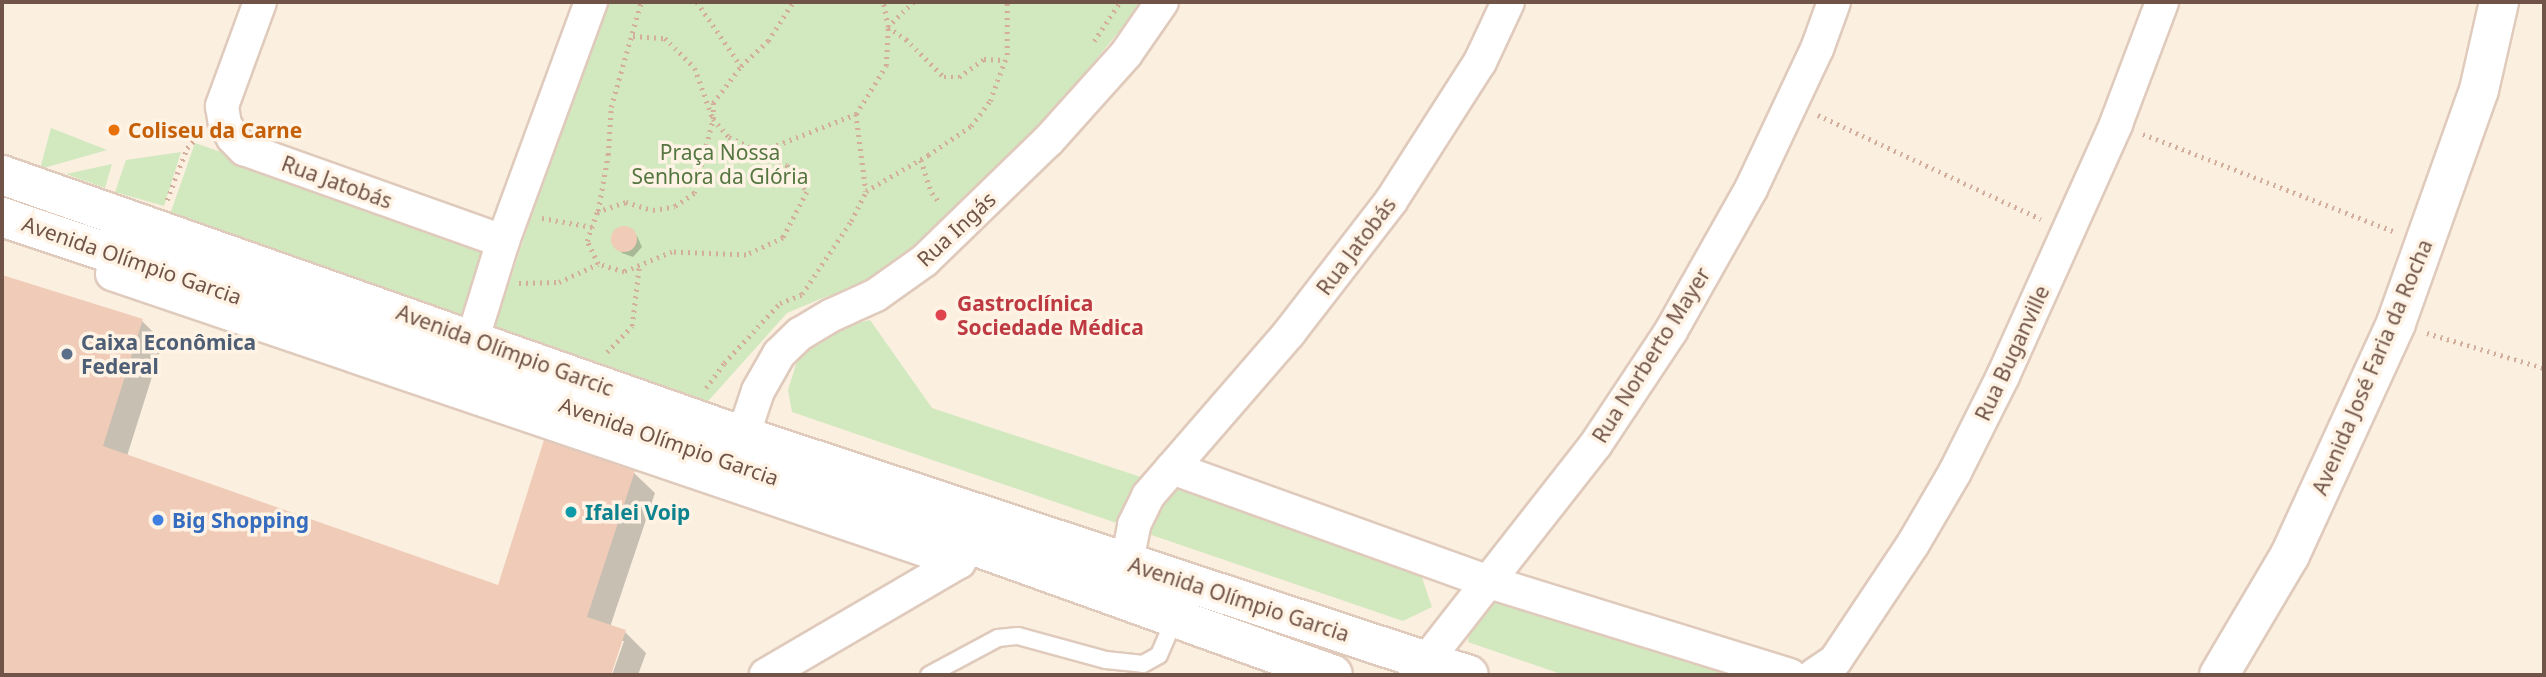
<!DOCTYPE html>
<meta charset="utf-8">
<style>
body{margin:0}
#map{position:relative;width:2546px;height:677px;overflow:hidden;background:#fbefe0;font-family:"Noto Sans",sans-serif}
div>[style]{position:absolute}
.green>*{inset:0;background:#d2e8bf}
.shadow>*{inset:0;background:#0003}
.building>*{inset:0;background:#f0cbb8}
.round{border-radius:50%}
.path>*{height:4.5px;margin-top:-2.25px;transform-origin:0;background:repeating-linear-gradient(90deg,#d4ae9c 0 2px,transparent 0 7px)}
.roads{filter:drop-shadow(2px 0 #dfcabc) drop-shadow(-2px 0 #dfcabc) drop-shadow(0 2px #dfcabc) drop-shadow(0 -2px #dfcabc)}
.lane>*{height:16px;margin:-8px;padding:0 8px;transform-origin:8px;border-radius:8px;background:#fff}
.street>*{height:32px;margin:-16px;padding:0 16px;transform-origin:16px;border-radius:16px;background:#fff}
.secondary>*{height:38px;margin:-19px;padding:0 19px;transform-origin:19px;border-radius:19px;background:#fff}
.dots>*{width:19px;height:19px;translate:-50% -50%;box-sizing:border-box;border:4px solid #fff3e5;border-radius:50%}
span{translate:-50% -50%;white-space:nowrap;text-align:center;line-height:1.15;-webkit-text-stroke:7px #fff3e5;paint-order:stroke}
.food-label{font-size:21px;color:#c56008;font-weight:700}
.left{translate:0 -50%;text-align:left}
.park-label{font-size:21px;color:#547741}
.street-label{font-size:21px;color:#715448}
.health-label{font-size:21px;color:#be3a42;font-weight:700}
.service-label{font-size:21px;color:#4e5e75;font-weight:700}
.culture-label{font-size:21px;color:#0d838f;font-weight:700}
.shop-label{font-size:21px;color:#366cbe;font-weight:700}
.frame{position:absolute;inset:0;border:4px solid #715448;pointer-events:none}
</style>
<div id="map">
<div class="green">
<i style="clip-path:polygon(602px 2px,1143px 2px,1035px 134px,866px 291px,825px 297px,787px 313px,701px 409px,492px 335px)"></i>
<i style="clip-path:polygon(51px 128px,107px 150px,40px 169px)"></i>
<i style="clip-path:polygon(195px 143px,487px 245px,460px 327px,168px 220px)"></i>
<i style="clip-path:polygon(181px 152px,164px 206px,115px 192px,126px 160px)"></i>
<i style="clip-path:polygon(112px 164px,105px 188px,66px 174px)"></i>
<i style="clip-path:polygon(870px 320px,932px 408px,1419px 569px,1432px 607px,1403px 621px,792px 412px,788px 390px,797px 361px,812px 339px,837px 328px)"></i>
<i style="clip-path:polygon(1496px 593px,1748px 675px,1564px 675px,1468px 642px,1471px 616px)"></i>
</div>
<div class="shadow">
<i style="clip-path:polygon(624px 228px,637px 236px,642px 247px,633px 257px,622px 253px,613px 240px,614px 233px)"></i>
<i style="clip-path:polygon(2px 277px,142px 321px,163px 342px,127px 456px,499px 587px,634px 473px,655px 493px,610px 627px,625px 632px,646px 653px,638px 675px,612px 675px,624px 641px,620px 641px,609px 675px,2px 675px)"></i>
</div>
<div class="building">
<i class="round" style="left:611px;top:226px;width:26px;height:26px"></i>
<i style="clip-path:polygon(2px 275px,143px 319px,103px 446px,498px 585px,544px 440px,635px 471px,587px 617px,626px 630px,611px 675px,2px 675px)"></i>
</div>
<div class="path">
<i style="left:697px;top:2px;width:78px;rotate:55.5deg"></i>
<i style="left:914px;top:2px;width:36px;rotate:136deg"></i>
<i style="left:888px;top:27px;width:22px;rotate:34deg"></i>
<i style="left:906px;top:39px;width:54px;rotate:45deg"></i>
<i style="left:944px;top:77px;width:15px"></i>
<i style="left:959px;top:77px;width:31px;rotate:-36deg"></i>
<i style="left:984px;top:59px;width:21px;rotate:3deg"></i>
<i style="left:633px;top:36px;width:32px;rotate:4deg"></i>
<i style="left:665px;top:38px;width:42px;rotate:45deg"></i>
<i style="left:695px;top:68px;width:54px;rotate:70.6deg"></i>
<i style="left:713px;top:119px;width:24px;rotate:48deg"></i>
<i style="left:729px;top:137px;width:64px;rotate:25.8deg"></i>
<i style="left:787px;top:165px;width:34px;rotate:53deg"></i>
<i style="left:807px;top:192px;width:52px;rotate:117.6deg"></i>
<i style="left:783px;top:238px;width:41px;rotate:155.3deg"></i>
<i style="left:746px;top:255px;width:74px;rotate:-177.7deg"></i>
<i style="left:672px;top:252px;width:52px;rotate:157.4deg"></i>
<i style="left:624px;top:272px;width:27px;rotate:-163deg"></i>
<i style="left:598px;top:264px;width:25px;rotate:-116deg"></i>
<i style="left:587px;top:241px;width:31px;rotate:-71deg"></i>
<i style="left:597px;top:212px;width:31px;rotate:-19deg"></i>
<i style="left:626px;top:202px;width:28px;rotate:17deg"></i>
<i style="left:653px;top:210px;width:22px;rotate:-10deg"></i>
<i style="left:675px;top:206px;width:23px;rotate:-34deg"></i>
<i style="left:694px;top:193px;width:76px;rotate:-75.6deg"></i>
<i style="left:713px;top:119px;width:16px;rotate:-90deg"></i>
<i style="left:713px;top:103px;width:46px;rotate:-52.9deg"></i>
<i style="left:741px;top:66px;width:37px;rotate:-43deg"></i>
<i style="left:768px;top:41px;width:46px;rotate:-57.3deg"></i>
<i style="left:1094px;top:41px;width:47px;rotate:-56.3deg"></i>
<i style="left:856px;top:114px;width:78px;rotate:82.6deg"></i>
<i style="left:866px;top:191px;width:72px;rotate:-30.1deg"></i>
<i style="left:928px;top:155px;width:52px;rotate:-34deg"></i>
<i style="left:971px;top:126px;width:31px;rotate:-53deg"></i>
<i style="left:990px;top:101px;width:49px;rotate:-69.7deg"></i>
<i style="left:1007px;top:55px;width:53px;rotate:-90deg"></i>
<i style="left:1818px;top:115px;width:246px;rotate:25deg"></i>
<i style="left:2143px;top:134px;width:268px;rotate:21.2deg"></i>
<i style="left:757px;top:153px;width:106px;rotate:-21.5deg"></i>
<i style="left:856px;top:114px;width:57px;rotate:-58deg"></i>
<i style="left:886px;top:66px;width:39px;rotate:-87deg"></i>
<i style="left:888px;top:27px;width:25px;rotate:-101deg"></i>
<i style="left:921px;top:160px;width:35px;rotate:72deg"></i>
<i style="left:932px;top:193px;width:13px;rotate:51deg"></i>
<i style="left:167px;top:200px;width:56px;rotate:-69deg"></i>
<i style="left:187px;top:148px;width:16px;rotate:-47deg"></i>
<i style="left:598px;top:211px;width:57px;rotate:-79.9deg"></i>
<i style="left:608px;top:155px;width:48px;rotate:-86.4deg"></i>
<i style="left:611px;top:107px;width:109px;rotate:-74.1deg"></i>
<i style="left:542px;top:218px;width:51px;rotate:10.2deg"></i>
<i style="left:519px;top:283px;width:40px;rotate:-1.4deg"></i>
<i style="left:559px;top:282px;width:43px;rotate:-24.8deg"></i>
<i style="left:802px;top:294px;width:88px;rotate:-56.1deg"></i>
<i style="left:851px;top:221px;width:34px;rotate:-63deg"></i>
<i style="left:2427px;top:333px;width:122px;rotate:16.7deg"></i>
<i style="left:607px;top:352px;width:36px;rotate:-46deg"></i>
<i style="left:632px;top:326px;width:60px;rotate:-83.3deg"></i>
<i style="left:706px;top:388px;width:31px;rotate:-54deg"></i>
<i style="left:724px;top:363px;width:82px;rotate:-47deg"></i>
<i style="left:780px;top:303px;width:26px;rotate:-21deg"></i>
</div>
<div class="roads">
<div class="lane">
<i style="left:929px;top:675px;width:78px;rotate:-28.2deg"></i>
<i style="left:998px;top:638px;width:20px;rotate:-6deg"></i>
<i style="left:1018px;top:636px;width:91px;rotate:15.3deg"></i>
<i style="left:1106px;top:660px;width:37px;rotate:6deg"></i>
<i style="left:1143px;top:664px;width:18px;rotate:-29deg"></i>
<i style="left:1159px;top:655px;width:40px;rotate:-66.6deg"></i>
</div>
<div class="street">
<i style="left:260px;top:2px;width:111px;rotate:110.1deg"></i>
<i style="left:222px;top:106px;width:18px;rotate:81deg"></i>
<i style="left:225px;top:124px;width:16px;rotate:60deg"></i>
<i style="left:233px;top:138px;width:16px;rotate:45deg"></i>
<i style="left:244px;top:149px;width:275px;rotate:19.6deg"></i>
<i style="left:112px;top:274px;width:895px;rotate:18.78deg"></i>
<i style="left:959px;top:562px;width:224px;rotate:149.7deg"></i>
<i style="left:473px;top:338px;width:102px;rotate:-72.8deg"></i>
<i style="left:503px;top:241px;width:255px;rotate:-69.8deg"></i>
<i style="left:743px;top:436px;width:47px;rotate:-71.6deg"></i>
<i style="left:758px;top:391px;width:43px;rotate:-60.4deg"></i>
<i style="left:779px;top:354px;width:29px;rotate:-44deg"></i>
<i style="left:800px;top:334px;width:37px;rotate:-31deg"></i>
<i style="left:832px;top:315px;width:48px;rotate:-24.4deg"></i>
<i style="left:876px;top:295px;width:60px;rotate:-35.5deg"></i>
<i style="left:925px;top:260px;width:171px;rotate:-44.1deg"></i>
<i style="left:1048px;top:141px;width:117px;rotate:-48.1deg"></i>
<i style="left:1126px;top:54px;width:63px;rotate:-55.3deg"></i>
<i style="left:1172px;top:468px;width:337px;rotate:19.8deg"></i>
<i style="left:1489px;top:582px;width:315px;rotate:17.2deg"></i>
<i style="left:1128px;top:584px;width:22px;rotate:-93deg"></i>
<i style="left:1127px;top:562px;width:38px;rotate:-79deg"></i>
<i style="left:1134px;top:525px;width:32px;rotate:-64deg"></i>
<i style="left:1148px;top:496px;width:216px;rotate:-49.1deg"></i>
<i style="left:1289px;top:333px;width:167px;rotate:-52.3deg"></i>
<i style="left:1391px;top:201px;width:165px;rotate:-57.4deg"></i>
<i style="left:1480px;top:62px;width:66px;rotate:-65deg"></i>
<i style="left:1415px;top:675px;width:293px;rotate:-51.9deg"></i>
<i style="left:1596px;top:444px;width:136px;rotate:-56.4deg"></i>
<i style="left:1671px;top:331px;width:163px;rotate:-60.6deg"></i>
<i style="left:1751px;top:189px;width:155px;rotate:-64.8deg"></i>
<i style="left:1817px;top:49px;width:50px;rotate:-70.1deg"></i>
<i style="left:1814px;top:675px;width:25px;rotate:-34deg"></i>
<i style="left:1835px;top:661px;width:141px;rotate:-56.3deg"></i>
<i style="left:1913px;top:544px;width:83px;rotate:-59.7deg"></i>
<i style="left:1955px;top:472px;width:107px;rotate:-63.4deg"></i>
<i style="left:2003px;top:376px;width:276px;rotate:-65.8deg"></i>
<i style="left:2116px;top:124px;width:130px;rotate:-69.3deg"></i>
</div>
<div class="secondary">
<i style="left:2px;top:175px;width:786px;rotate:19.4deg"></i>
<i style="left:743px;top:436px;width:764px;rotate:18.22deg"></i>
<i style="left:2px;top:217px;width:925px;rotate:18.59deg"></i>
<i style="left:879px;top:512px;width:482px;rotate:19.7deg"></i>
<i style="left:2219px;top:675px;width:139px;rotate:-59.4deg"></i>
<i style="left:2290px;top:555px;width:255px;rotate:-65.4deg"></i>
<i style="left:2396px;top:323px;width:247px;rotate:-70.4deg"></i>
<i style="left:2479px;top:90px;width:90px;rotate:-77.2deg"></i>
</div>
</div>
<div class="dots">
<i style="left:114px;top:130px;background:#e8710a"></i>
<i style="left:941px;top:315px;background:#e0444e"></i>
<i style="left:67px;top:354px;background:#5c6f8a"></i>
<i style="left:571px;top:512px;background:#0f9aa8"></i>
<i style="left:158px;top:520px;background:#3f7fe0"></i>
</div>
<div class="food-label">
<span class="left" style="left:128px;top:130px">Coliseu da Carne</span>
</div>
<div class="park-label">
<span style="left:720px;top:164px">Praça Nossa<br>Senhora da Glória</span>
</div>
<div class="street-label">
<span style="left:337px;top:182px;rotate:20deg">Rua Jatobás</span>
<span style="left:956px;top:229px;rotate:-43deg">Rua Ingás</span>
<span style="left:1356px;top:246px;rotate:-53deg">Rua Jatobás</span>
<span style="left:132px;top:260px;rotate:19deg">Avenida Olímpio Garcia</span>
<span style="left:505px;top:350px;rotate:20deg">Avenida Olímpio Garcic</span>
<span style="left:2012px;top:353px;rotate:-65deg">Rua Buganville</span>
<span style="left:1651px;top:355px;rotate:-58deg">Rua Norberto Mayer</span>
<span style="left:2372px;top:367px;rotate:-67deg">Avenida José Faria da Rocha</span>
<span style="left:669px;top:441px;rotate:19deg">Avenida Olímpio Garcia</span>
<span style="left:1239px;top:599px;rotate:18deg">Avenida Olímpio Garcia</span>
</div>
<div class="health-label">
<span class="left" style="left:957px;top:315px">Gastroclínica<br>Sociedade Médica</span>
</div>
<div class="service-label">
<span class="left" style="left:81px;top:354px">Caixa Econômica<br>Federal</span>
</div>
<div class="culture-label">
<span class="left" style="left:585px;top:512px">Ifalei Voip</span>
</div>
<div class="shop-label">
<span class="left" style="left:172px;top:520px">Big Shopping</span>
</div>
<div class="frame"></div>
</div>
